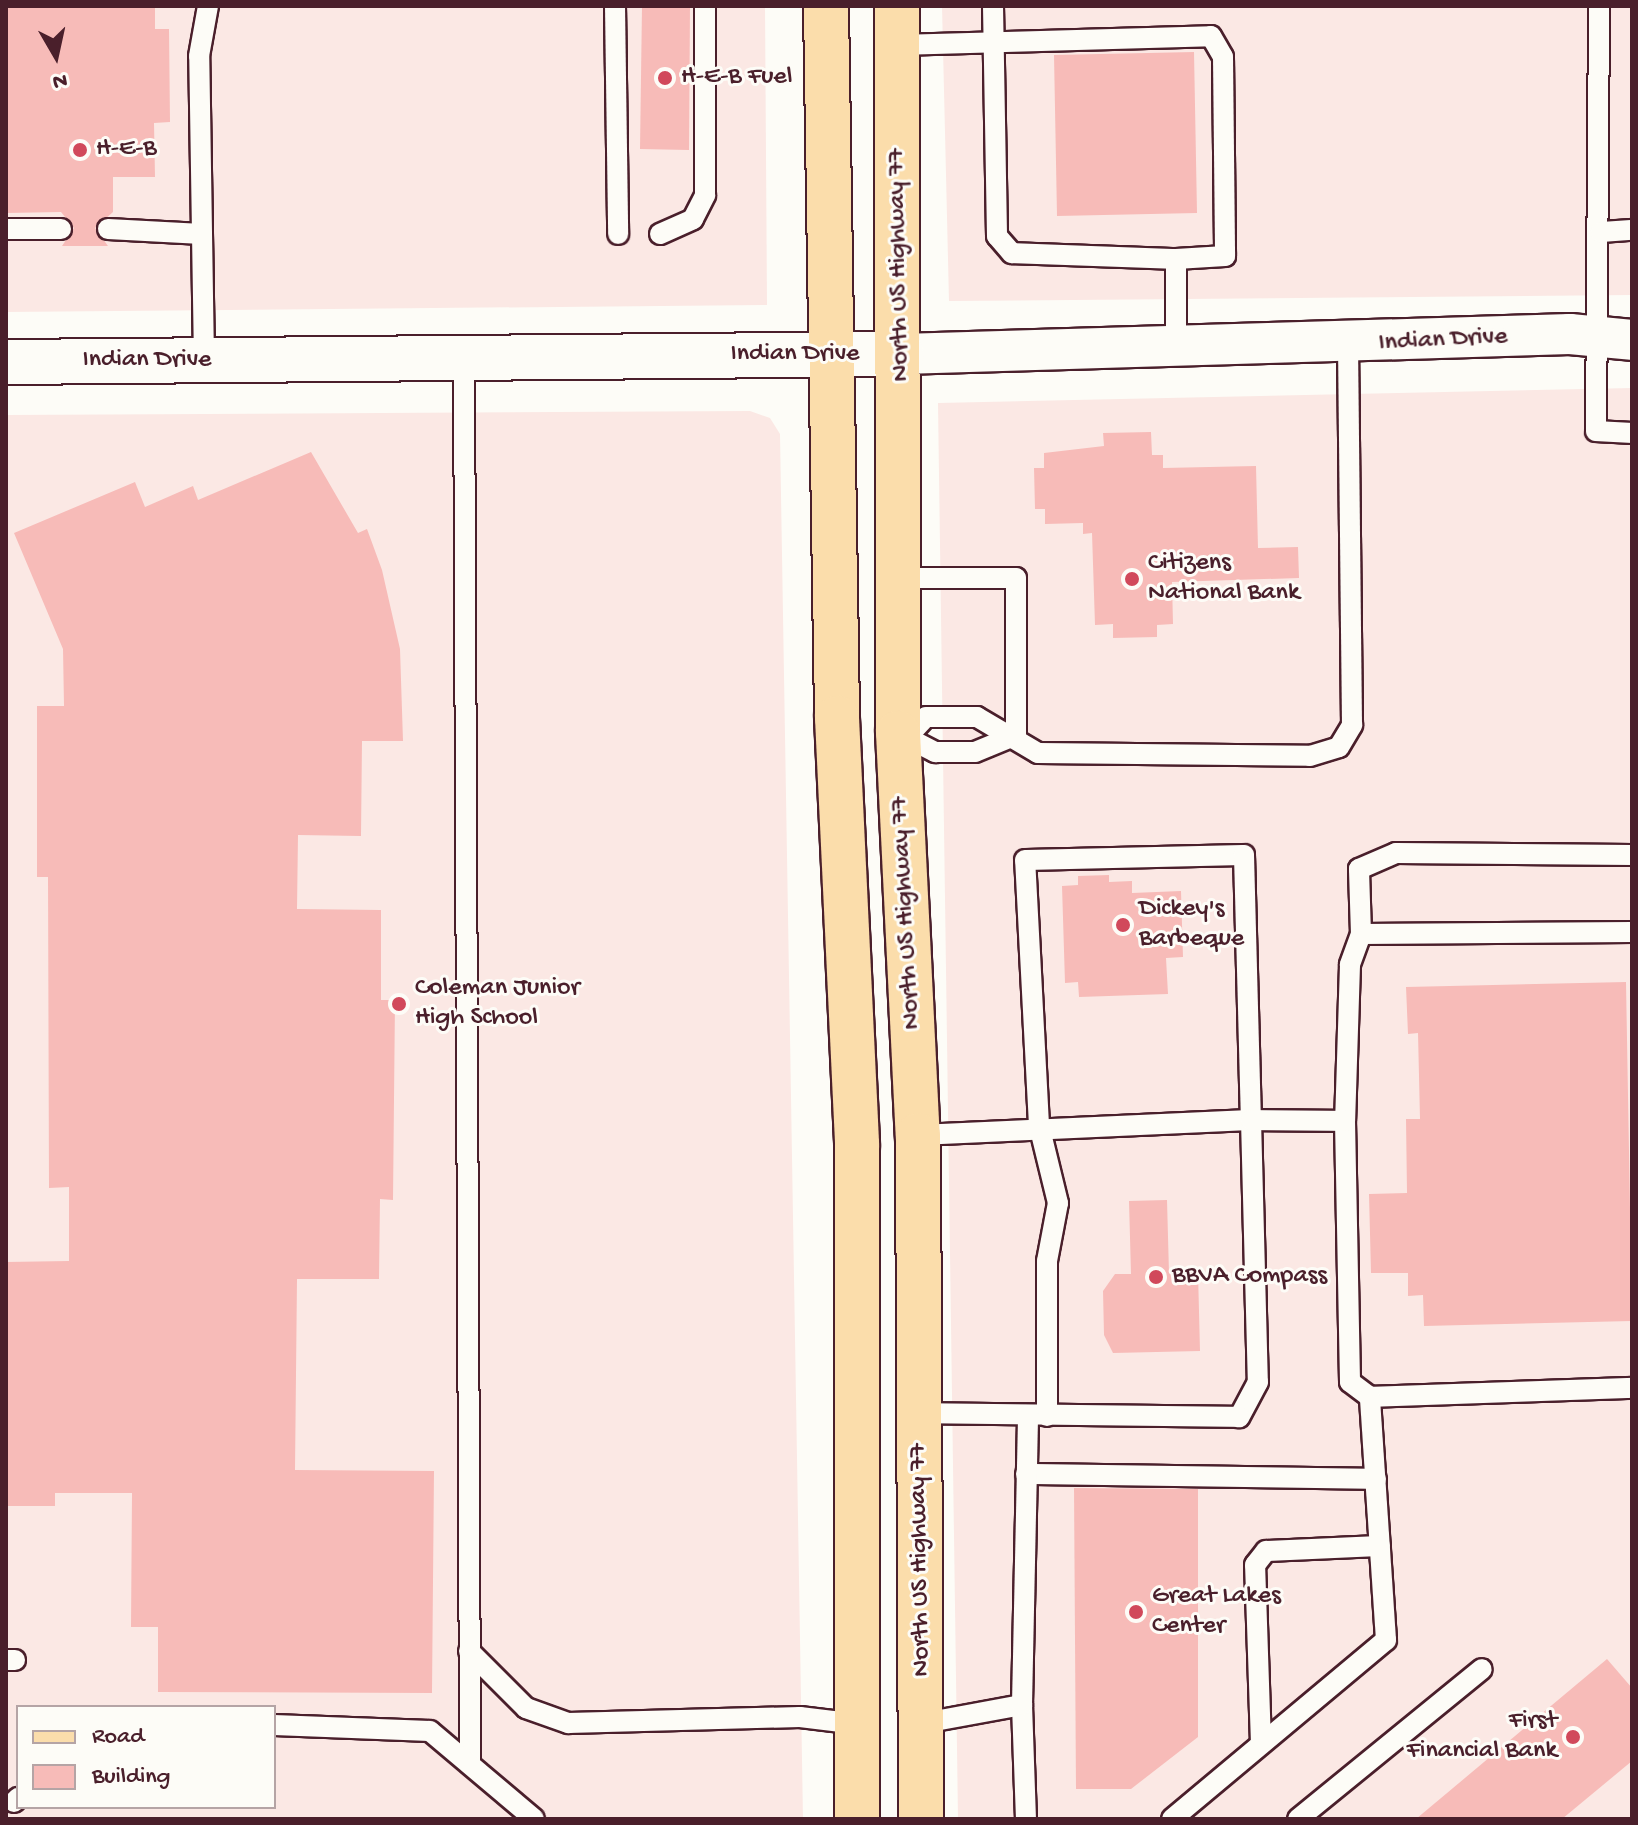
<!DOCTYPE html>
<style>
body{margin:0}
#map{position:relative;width:1638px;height:1825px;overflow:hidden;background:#fdfcf7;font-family:"Gochi Hand",sans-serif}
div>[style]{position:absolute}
.built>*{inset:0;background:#fbe8e4}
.building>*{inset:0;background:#f7bbb8}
.roads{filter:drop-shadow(2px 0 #4a1f2b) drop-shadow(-2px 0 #4a1f2b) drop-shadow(0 2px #4a1f2b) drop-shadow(0 -2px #4a1f2b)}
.lane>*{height:20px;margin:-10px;padding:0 10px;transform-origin:10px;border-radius:10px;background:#fdfcf7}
.street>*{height:40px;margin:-20px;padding:0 20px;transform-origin:20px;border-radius:20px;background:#fdfcf7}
.secondary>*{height:44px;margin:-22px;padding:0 22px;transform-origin:22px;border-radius:22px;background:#fdfcf7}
.primary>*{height:44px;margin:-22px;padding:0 22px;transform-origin:22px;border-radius:22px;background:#fbddab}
.dots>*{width:22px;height:22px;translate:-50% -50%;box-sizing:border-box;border:4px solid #fdfcf7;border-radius:50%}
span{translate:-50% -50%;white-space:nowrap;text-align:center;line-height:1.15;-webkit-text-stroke:6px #fdfcf7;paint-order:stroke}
.poi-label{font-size:26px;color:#4a1f2b}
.left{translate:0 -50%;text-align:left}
.right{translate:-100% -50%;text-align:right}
.street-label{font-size:26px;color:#4a1f2b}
.frame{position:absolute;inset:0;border:8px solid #4a1f2b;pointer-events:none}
.legend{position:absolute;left:16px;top:1705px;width:260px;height:104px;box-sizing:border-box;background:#fdfcf7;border:2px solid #b5a4a5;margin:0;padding:10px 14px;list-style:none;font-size:24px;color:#4a1f2b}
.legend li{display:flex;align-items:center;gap:16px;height:40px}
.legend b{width:40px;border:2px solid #b5a4a5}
.north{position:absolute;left:16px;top:16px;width:80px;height:80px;-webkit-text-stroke:6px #fdfcf7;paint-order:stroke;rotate:171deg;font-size:22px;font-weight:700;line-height:32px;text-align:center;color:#4a1f2b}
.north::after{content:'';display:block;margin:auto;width:28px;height:36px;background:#4a1f2b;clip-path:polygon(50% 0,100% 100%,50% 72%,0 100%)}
</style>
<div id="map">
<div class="built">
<i style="clip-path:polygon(6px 6px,765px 6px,767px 305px,6px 312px)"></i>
<i style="clip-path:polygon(942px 6px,1632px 6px,1632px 295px,949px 301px)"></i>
<i style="clip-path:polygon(1632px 388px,1632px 1819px,958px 1819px,938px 403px)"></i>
<i style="clip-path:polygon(evenodd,750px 411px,770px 418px,780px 434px,803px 1819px,6px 1819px,6px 415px,750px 411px,18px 1707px,274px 1707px,274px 1807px,18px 1807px,18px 1707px)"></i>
</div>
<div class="building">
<i style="clip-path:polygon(6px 6px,155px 6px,155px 29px,169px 29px,170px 122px,154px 123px,155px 177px,113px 177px,113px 212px,95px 228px,108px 246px,62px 246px,74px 228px,61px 212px,6px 213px)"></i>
<i style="clip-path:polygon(642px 6px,690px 6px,689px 150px,640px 149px)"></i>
<i style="clip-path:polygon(1194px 52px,1197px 213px,1057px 216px,1054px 55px)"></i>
<i style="clip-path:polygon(1151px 432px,1152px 455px,1163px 455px,1163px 468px,1256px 466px,1258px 548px,1298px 547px,1299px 578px,1172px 582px,1173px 624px,1157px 625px,1157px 637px,1113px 638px,1113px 624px,1095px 625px,1092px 533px,1083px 534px,1083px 523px,1045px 524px,1045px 509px,1035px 509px,1034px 468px,1044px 468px,1044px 453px,1104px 446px,1103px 433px)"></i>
<i style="clip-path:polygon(311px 452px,358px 533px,367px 529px,382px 570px,400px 649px,403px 741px,362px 741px,361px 836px,298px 835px,297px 909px,381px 910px,381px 1000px,395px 1000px,393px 1200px,380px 1199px,379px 1279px,297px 1279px,295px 1470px,434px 1471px,432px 1693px,158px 1692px,158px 1627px,131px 1627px,132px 1493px,55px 1493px,55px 1506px,6px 1506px,6px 1262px,69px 1261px,69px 1187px,49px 1188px,48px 877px,37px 877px,37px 706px,64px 706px,63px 649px,14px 533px,135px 482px,145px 507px,193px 486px,198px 500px)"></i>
<i style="clip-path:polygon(1109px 875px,1109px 882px,1132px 881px,1132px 893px,1181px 891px,1183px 957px,1166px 958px,1168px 994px,1079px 997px,1078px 982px,1065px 983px,1062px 886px,1078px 885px,1078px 876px)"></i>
<i style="clip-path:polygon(1626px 982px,1632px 1321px,1424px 1326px,1423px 1295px,1408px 1296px,1408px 1273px,1371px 1273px,1369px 1194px,1407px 1193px,1406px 1119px,1420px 1119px,1418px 1033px,1408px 1034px,1406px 987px)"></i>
<i style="clip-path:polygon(1167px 1200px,1169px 1273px,1198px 1272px,1200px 1351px,1113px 1353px,1104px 1335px,1103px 1291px,1115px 1274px,1131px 1274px,1129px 1201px)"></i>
<i style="clip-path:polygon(1074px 1488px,1198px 1489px,1198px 1737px,1131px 1789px,1076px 1789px)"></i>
<i style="clip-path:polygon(1607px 1659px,1632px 1688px,1632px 1761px,1562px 1819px,1416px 1819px)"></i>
</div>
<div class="roads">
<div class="lane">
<i style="left:615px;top:6px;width:228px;rotate:89.2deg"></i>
<i style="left:993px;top:6px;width:230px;rotate:89deg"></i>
<i style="left:997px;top:236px;width:23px;rotate:49deg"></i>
<i style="left:1012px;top:253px;width:164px;rotate:2.1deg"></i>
<i style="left:1599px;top:6px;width:425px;rotate:90.4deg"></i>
<i style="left:1596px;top:431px;width:36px;rotate:3deg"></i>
<i style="left:898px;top:45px;width:313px;rotate:-1.6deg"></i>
<i style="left:1211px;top:36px;width:24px;rotate:60deg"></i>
<i style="left:1223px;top:57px;width:199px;rotate:89.4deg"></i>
<i style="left:1225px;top:256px;width:49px;rotate:176.5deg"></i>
<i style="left:1176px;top:259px;width:88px;rotate:90deg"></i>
<i style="left:6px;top:229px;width:55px"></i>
<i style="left:108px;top:229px;width:94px;rotate:3deg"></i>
<i style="left:1601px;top:232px;width:31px;rotate:-4deg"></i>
<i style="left:660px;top:234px;width:36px;rotate:-24deg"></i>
<i style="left:693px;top:219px;width:27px;rotate:-63deg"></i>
<i style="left:705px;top:195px;width:189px;rotate:-90deg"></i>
<i style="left:464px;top:358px;width:1402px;rotate:89.75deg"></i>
<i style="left:204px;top:360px;width:304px;rotate:-90.9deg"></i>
<i style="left:199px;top:56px;width:51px;rotate:-79.8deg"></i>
<i style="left:901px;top:578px;width:115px"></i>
<i style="left:1016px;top:578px;width:157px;rotate:90deg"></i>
<i style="left:898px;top:733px;width:42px;rotate:27.2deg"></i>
<i style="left:935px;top:752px;width:40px"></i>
<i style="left:975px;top:752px;width:44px;rotate:-22.5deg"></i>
<i style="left:910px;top:734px;width:23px;rotate:-47deg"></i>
<i style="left:926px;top:717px;width:51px"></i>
<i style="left:977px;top:717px;width:71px;rotate:30.5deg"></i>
<i style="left:1038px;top:753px;width:272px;rotate:0.6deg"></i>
<i style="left:1310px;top:756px;width:30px;rotate:-17deg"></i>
<i style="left:1339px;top:747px;width:26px;rotate:-59deg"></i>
<i style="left:1352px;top:725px;width:380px;rotate:-90.6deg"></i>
<i style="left:1632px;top:932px;width:271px;rotate:179.6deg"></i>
<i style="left:1361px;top:934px;width:33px;rotate:110deg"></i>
<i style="left:1350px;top:965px;width:156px;rotate:91.8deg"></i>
<i style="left:1345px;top:1121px;width:261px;rotate:88.9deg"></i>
<i style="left:1350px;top:1382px;width:25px;rotate:37deg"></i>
<i style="left:1370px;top:1397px;width:262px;rotate:-2deg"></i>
<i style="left:1361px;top:934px;width:65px;rotate:-91.8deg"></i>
<i style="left:1359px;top:869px;width:40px;rotate:-23.4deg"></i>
<i style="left:1396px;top:853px;width:236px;rotate:0.5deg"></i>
<i style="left:918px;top:1135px;width:333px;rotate:-2.6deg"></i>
<i style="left:1251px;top:1120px;width:262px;rotate:88.5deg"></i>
<i style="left:1258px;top:1382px;width:40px;rotate:118deg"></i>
<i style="left:1239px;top:1417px;width:320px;rotate:-179.3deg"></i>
<i style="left:1047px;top:1416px;width:155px;rotate:-90deg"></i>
<i style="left:1047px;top:1261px;width:59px;rotate:-79.3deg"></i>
<i style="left:1058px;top:1203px;width:80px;rotate:-103.7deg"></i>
<i style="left:1039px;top:1125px;width:265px;rotate:-93deg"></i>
<i style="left:1025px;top:860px;width:219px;rotate:-1.3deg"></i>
<i style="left:1244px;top:855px;width:265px;rotate:88.5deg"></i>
<i style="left:1251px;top:1120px;width:94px;rotate:0.6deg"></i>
<i style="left:1026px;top:1474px;width:350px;rotate:0.8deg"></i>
<i style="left:469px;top:1651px;width:81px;rotate:45deg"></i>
<i style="left:526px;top:1708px;width:45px;rotate:19.7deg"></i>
<i style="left:568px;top:1723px;width:232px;rotate:-1.5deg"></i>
<i style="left:800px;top:1717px;width:58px;rotate:6.9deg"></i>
<i style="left:6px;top:1660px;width:9px"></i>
<i style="left:1022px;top:1705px;width:114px;rotate:88deg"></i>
<i style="left:924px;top:1723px;width:100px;rotate:-10.4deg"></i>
<i style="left:1022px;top:1705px;width:290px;rotate:-88.8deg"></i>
<i style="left:274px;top:1725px;width:156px;rotate:2.2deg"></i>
<i style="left:430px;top:1731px;width:136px;rotate:40.2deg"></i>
<i style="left:1261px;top:1744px;width:179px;rotate:-91.9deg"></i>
<i style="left:1255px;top:1565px;width:18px;rotate:-52deg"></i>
<i style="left:1266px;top:1551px;width:114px;rotate:-2.5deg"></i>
<i style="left:14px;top:1802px;width:6px;rotate:-45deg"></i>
<i style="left:1172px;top:1819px;width:279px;rotate:-39.9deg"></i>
<i style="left:1386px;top:1640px;width:244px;rotate:-93.8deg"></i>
<i style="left:1298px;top:1819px;width:237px;rotate:-39.2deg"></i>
</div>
<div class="street">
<i style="left:902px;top:354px;width:668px;rotate:-1.71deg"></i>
<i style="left:1570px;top:334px;width:62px;rotate:5.5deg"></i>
</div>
<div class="secondary">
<i style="left:6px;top:362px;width:896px;rotate:-0.51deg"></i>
</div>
<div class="primary">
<i style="left:826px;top:6px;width:712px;rotate:89.11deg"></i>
<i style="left:837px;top:718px;width:426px;rotate:87.3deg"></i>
<i style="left:857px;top:1144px;width:675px;rotate:90deg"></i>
<i style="left:897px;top:6px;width:727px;rotate:89.92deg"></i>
<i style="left:898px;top:733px;width:402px;rotate:87.2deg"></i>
<i style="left:918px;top:1135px;width:684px;rotate:89.75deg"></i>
</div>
</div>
<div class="dots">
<i style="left:665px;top:78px;background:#d1495b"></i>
<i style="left:80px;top:150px;background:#d1495b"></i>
<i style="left:1132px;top:579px;background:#d1495b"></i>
<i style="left:1123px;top:925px;background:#d1495b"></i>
<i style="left:399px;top:1004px;background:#d1495b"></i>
<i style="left:1156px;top:1277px;background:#d1495b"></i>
<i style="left:1136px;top:1612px;background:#d1495b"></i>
<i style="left:1573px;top:1737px;background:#d1495b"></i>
</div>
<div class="poi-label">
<span class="left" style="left:681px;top:78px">H-E-B Fuel</span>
<span class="left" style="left:96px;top:150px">H-E-B</span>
<span class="left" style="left:1148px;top:579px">Citizens<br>National Bank</span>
<span class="left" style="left:1139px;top:925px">Dickey's<br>Barbeque</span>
<span class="left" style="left:415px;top:1004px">Coleman Junior<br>High School</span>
<span class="left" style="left:1172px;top:1277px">BBVA Compass</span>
<span class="left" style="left:1152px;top:1612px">Great Lakes<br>Center</span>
<span class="right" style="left:1557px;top:1737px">First<br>Financial Bank</span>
</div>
<div class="street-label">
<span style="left:900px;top:265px;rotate:-91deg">North US Highway 77</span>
<span style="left:1443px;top:341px;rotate:-3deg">Indian Drive</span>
<span style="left:795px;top:355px">Indian Drive</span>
<span style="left:147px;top:361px">Indian Drive</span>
<span style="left:907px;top:913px;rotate:-93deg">North US Highway 77</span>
<span style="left:921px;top:1560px;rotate:-91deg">North US Highway 77</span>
</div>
<div class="frame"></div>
<ul class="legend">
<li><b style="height:10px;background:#fbddab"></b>Road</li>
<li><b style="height:22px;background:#f7bbb8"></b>Building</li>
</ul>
<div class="north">N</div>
</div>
